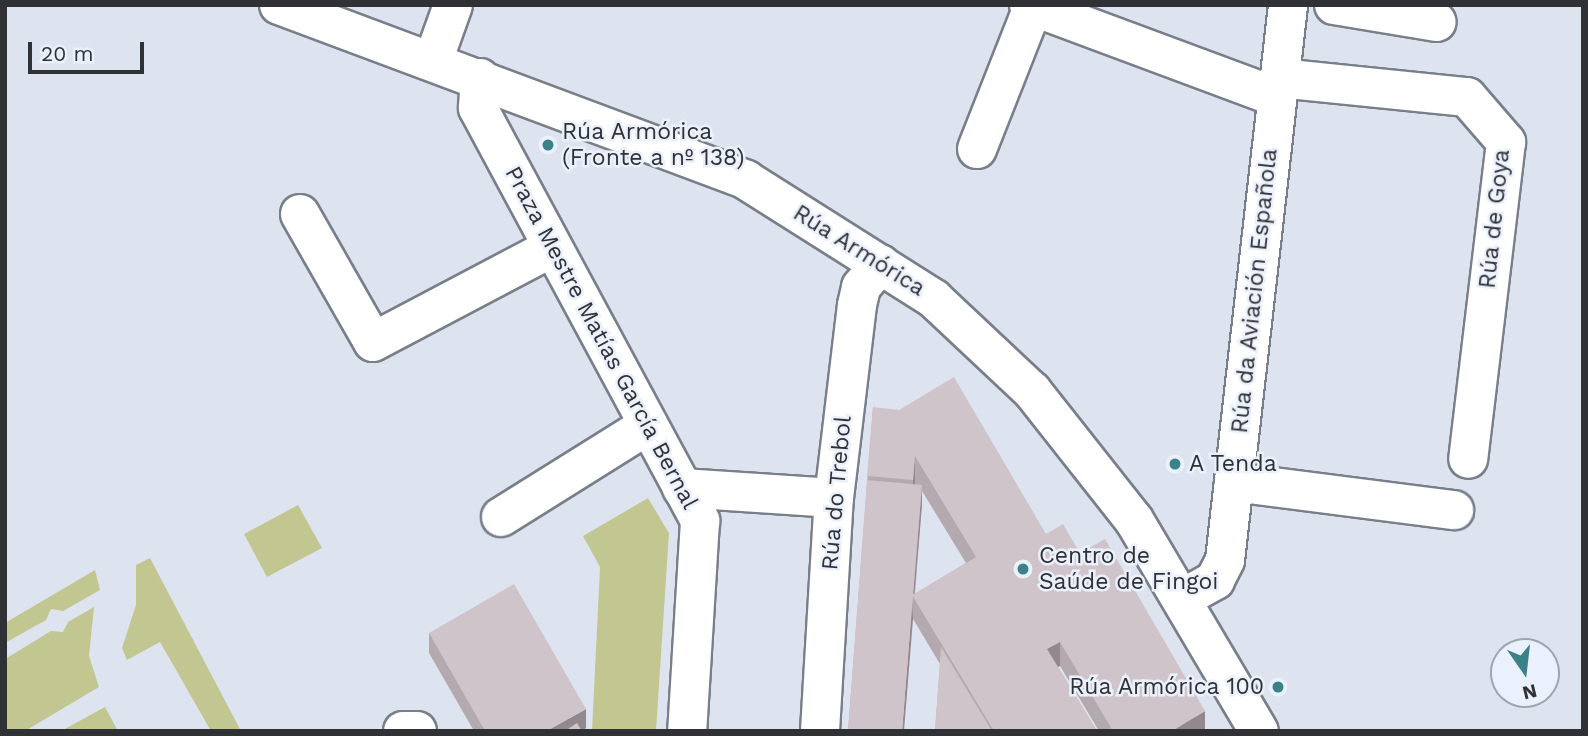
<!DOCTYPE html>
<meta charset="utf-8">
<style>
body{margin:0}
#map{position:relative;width:1588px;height:736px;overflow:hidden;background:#dee4ef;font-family:"Work Sans",sans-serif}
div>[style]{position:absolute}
.green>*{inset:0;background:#c2c792}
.roads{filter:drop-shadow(2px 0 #797f89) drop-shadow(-2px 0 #797f89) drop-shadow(0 2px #797f89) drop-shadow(0 -2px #797f89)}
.minor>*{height:38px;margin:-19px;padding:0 19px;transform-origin:19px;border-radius:19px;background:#fff}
.wall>*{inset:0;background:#b3a9af}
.shaded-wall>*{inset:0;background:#92898e}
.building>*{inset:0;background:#d0c4cb}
.dots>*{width:19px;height:19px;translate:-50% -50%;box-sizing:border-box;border:4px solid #ebf1fc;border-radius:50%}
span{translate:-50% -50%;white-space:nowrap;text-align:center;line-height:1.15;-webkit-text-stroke:5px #ebf1fc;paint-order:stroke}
.poi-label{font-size:23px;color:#2f3135}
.left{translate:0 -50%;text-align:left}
.right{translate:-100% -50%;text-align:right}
.street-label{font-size:23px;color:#2f3135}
.frame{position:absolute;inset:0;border:7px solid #2f3135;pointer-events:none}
.north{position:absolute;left:1490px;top:638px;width:70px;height:70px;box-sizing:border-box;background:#ebf1fc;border:2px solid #a0a4ac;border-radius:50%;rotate:166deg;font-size:19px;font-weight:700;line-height:28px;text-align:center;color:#2f3135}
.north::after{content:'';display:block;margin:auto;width:24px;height:32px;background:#3a8288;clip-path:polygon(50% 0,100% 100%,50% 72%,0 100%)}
.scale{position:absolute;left:28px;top:42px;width:116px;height:32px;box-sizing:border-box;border:4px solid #2f3135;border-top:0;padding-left:9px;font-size:21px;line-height:24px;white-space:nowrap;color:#2f3135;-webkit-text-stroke:5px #ebf1fc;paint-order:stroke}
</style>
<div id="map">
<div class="green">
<i style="clip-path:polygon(648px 498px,669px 533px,656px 731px,592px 731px,600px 567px,583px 536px)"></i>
<i style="clip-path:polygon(298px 505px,322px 548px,267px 577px,244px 534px)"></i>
<i style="clip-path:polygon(150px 558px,241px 731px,211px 731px,160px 642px,127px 660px,122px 648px,136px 605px,136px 565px)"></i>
<i style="clip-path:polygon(95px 570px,100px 590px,63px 611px,51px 609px,46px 620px,5px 643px,5px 623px)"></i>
<i style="clip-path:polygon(94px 607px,89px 656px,99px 687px,25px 731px,5px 731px,5px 659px,51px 631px,63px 632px,68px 622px)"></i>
<i style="clip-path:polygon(105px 707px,118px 731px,61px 731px)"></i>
</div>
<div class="roads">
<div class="minor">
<i style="left:279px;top:5px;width:499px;rotate:20.5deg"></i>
<i style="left:746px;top:180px;width:222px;rotate:32.3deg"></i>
<i style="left:934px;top:299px;width:134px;rotate:43.2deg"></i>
<i style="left:1032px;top:391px;width:164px;rotate:51.7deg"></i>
<i style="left:1134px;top:520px;width:245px;rotate:59.4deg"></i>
<i style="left:1029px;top:5px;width:265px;rotate:20.4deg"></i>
<i style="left:1334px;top:5px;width:104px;rotate:9.4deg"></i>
<i style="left:433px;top:61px;width:59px;rotate:-70.3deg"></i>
<i style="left:480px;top:78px;width:30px;rotate:94deg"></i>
<i style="left:478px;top:108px;width:469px;rotate:61.7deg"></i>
<i style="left:700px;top:521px;width:210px;rotate:93.5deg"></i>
<i style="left:1279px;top:78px;width:189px;rotate:5.8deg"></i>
<i style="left:1467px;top:97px;width:60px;rotate:49.1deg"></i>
<i style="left:1506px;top:142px;width:319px;rotate:96.8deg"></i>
<i style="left:977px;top:149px;width:153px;rotate:-68.5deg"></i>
<i style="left:300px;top:214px;width:147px;rotate:60.3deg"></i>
<i style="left:373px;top:342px;width:201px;rotate:-27.8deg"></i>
<i style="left:1234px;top:482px;width:222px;rotate:7.3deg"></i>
<i style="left:682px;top:488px;width:152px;rotate:3.8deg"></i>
<i style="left:501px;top:517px;width:173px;rotate:-32deg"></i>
<i style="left:1183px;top:598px;width:37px;rotate:-29deg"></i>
<i style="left:1215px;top:580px;width:22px;rotate:-63deg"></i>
<i style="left:1225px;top:560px;width:559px;rotate:-83.52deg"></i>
<i style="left:403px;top:731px;width:14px"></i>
<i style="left:820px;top:731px;width:233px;rotate:-86.6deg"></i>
<i style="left:834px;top:498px;width:194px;rotate:-83.2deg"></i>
<i style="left:857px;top:305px;width:18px;rotate:-77deg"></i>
<i style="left:861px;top:287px;width:30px;rotate:-49deg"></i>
</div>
</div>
<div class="wall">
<i style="clip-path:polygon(evenodd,873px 407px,1046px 534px,1080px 553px,1205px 731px,1099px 731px,1060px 666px,1058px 667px,1097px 731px,935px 731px,940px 664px,913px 619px,848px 731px,873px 407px,922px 491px,966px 563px,915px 594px,922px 504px,922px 491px)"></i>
<i style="clip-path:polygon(429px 633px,586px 728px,582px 731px,474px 731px,429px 653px)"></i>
</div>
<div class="shaded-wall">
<i style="clip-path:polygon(915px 456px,915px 480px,913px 503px,913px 480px)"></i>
<i style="clip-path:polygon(922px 485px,922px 504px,914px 598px,913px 596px)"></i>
<i style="clip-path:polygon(912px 603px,913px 619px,904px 731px,902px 731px)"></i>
<i style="clip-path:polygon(1060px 642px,1060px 666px,1047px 673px,1047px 649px)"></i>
<i style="clip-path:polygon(586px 709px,586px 728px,581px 731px,547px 731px)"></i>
<i style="clip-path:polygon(1205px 711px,1205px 731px,1172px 731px)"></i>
</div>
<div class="building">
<i style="clip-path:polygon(954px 377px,1046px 534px,1063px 524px,1080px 553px,1105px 539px,1205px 711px,1172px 731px,1113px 731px,1060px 642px,1047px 649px,1097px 731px,994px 731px,912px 595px,976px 557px,915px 456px,913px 480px,867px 476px,873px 407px,899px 410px)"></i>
<i style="clip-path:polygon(867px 480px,922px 485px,902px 731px,848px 731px)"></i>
<i style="clip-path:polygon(514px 584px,586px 709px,547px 731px,485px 731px,429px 633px)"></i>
<i style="clip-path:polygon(941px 647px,992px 731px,935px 731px)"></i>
<i style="clip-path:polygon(577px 723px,582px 731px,565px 731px)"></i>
</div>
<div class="dots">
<i style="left:548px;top:145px;background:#3a8288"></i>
<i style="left:1175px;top:464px;background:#3a8288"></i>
<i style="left:1023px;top:569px;background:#3a8288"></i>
<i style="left:1278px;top:687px;background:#3a8288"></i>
</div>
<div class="poi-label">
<span class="left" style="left:562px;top:145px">Rúa Armórica<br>(Fronte a nº 138)</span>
<span class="left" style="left:1189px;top:464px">A Tenda</span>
<span class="left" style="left:1039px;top:569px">Centro de<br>Saúde de Fingoi</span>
<span class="right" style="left:1264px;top:687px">Rúa Armórica 100</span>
</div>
<div class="street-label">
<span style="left:1495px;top:219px;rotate:-84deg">Rúa de Goya</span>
<span style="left:859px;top:251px;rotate:32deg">Rúa Armórica</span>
<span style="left:1255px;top:291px;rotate:-84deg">Rúa da Aviación Española</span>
<span style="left:601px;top:338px;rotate:62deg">Praza Mestre Matías García Bernal</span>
<span style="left:837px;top:493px;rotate:-85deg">Rúa do Trebol</span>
</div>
<div class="frame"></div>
<div class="north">N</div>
<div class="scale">20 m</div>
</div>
